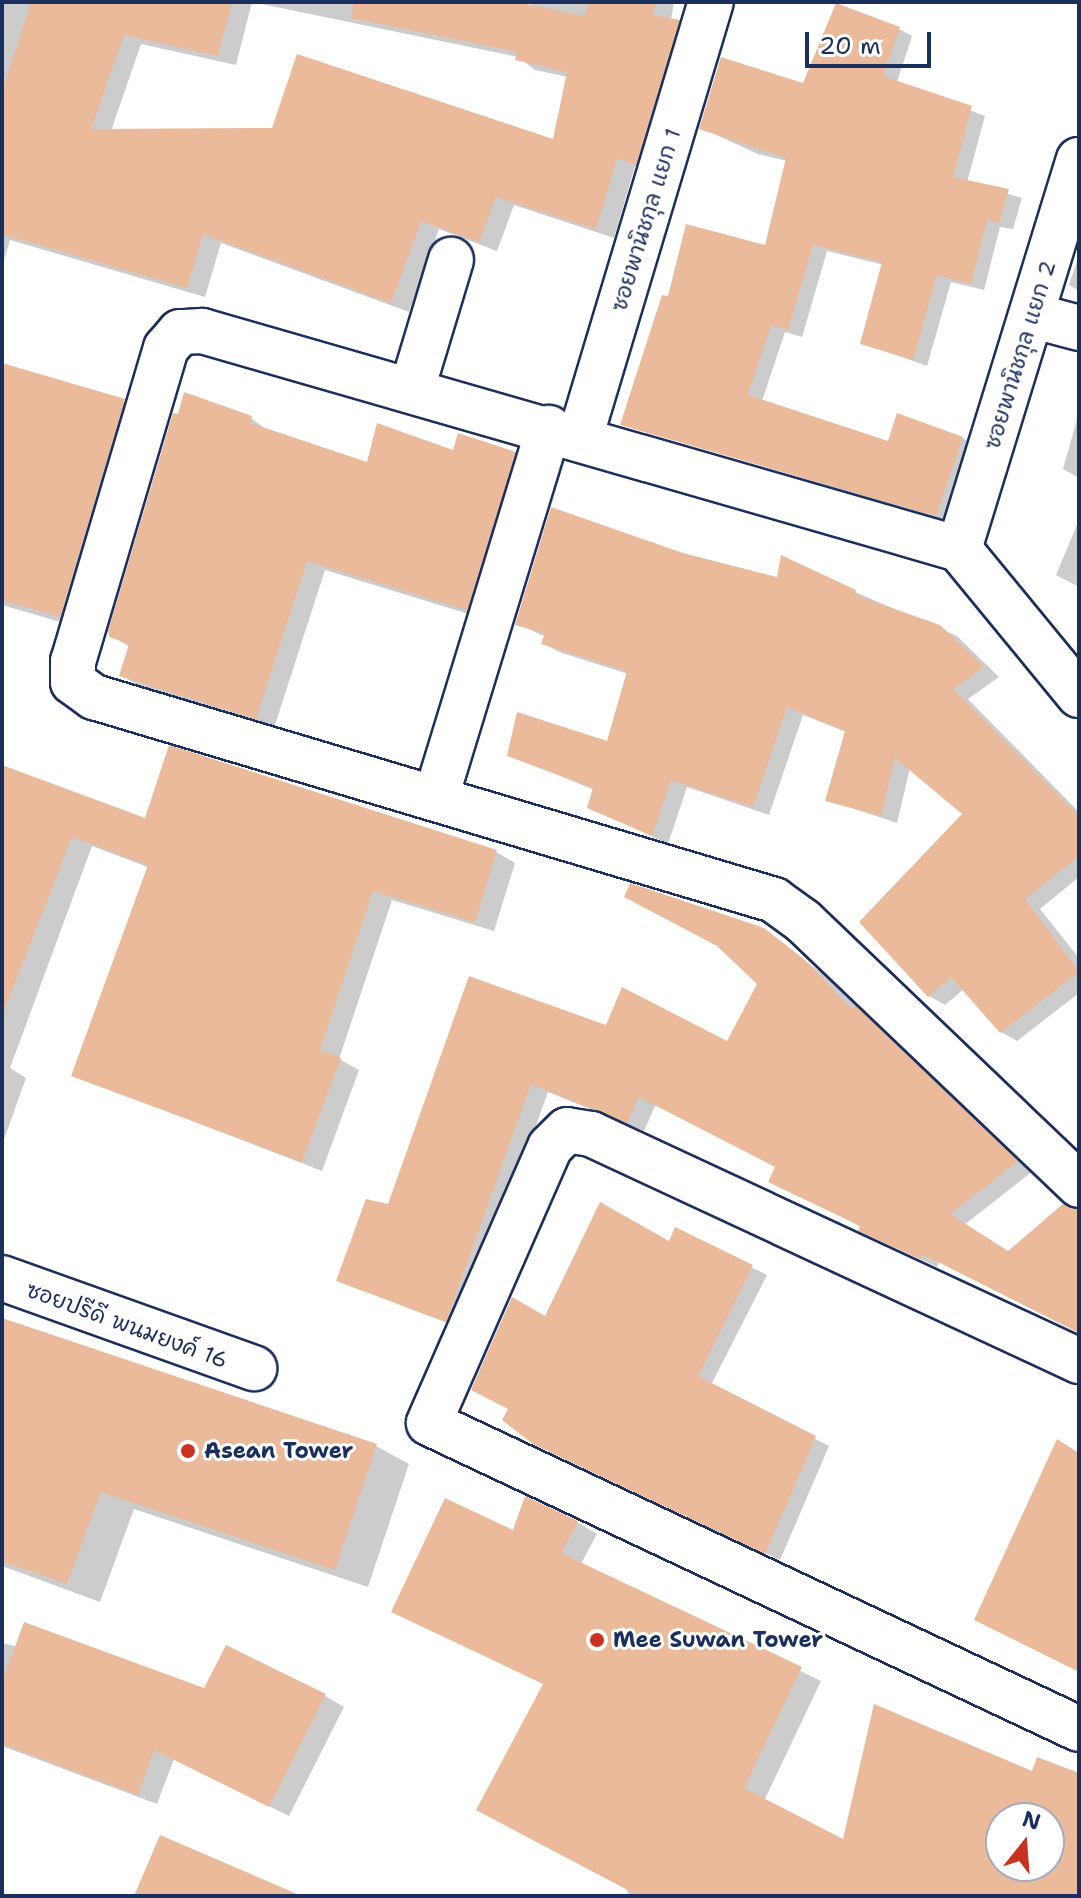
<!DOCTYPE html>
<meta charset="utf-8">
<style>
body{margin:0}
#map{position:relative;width:1081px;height:1898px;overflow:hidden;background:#fff;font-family:"Shantell Sans","Playpen Sans Thai",sans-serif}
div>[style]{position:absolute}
.shadow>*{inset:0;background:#0003}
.building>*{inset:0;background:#eaba9b}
.roads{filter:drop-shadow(2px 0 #1b2f5e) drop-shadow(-2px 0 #1b2f5e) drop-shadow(0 2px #1b2f5e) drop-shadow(0 -2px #1b2f5e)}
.minor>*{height:44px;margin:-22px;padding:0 22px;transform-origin:22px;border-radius:22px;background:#fff}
.dots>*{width:22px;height:22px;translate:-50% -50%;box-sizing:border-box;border:4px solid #fff;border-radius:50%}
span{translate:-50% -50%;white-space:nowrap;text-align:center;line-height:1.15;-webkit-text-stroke:6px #fff;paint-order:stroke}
.street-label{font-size:22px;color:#1b2f5e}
.poi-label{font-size:22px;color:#1b2f5e;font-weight:700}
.left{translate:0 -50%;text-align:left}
.frame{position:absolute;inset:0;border:4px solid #1b2f5e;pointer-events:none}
.north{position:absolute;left:985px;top:1802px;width:80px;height:80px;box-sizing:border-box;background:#fff;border:2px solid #a4acbf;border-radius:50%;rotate:17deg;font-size:22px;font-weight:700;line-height:32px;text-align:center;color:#1b2f5e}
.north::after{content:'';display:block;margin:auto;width:28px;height:36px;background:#c8321e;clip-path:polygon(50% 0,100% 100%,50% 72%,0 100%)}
.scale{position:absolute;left:805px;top:32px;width:126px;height:36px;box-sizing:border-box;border:4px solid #1b2f5e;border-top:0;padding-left:10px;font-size:24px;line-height:28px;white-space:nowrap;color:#1b2f5e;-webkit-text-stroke:6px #fff;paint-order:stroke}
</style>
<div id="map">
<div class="shadow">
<i style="clip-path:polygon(evenodd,2px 2px,433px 2px,528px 20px,532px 2px,674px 2px,671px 20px,696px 32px,654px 174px,635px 166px,614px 238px,514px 205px,497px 251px,439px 229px,409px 312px,221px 243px,205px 297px,10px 240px,2px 267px,2px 2px,252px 2px,518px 57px,535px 70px,568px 77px,555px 141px,111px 131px,141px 44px,236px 65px,252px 2px)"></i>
<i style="clip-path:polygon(899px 29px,912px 36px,897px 82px,985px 116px,967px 182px,1022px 198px,1013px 229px,1000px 227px,984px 290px,951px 282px,927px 366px,862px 343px,884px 265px,827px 251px,802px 337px,785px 332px,762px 401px,889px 443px,962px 438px,976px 446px,949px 522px,622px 424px,766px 247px,787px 161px,758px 154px,701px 128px,804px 86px)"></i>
<i style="clip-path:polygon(1079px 255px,1079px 291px,1069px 285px)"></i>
<i style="clip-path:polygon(2px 366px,124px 401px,148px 415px,84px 629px,2px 605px)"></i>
<i style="clip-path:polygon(1079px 412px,1079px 478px,1063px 469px)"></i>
<i style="clip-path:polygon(251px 418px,268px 431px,368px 465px,454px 453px,515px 453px,533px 464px,485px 619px,325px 570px,274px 728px,139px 686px,121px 675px,130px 647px,111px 636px)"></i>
<i style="clip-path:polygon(1079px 520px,1079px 587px,1056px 575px)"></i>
<i style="clip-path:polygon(682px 555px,778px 580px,855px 592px,957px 636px,999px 677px,968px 699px,1079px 812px,1079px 877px,1040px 909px,1079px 958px,1079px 993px,1017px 1041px,1001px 1032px,964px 989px,945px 1005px,929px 996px,965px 814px,910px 768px,897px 823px,828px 800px,846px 732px,803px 715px,769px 815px,687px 787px,668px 844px,590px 807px,594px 790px,510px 755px,608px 743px,628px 674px,559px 652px,543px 643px,546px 637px,517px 624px)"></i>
<i style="clip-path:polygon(170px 748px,496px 852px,515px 863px,494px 931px,392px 900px,339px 1059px,359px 1070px,322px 1171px,73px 1075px,150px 868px,92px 846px,10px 1068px,26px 1078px,2px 1145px,2px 771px,146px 821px)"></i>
<i style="clip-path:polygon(762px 930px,822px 973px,1033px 1171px,964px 1225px,1009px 1253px,1079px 1210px,1079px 1332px,939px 1262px,937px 1267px,877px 1239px,777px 1167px,656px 1104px,644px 1131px,548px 1092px,463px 1329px,339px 1281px,389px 1207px,470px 979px,607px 1027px,728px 1044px,759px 984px)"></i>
<i style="clip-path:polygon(676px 1230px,767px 1275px,711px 1385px,829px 1446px,780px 1560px,550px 1452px,546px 1319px,670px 1243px)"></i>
<i style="clip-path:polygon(2px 1320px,376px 1446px,409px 1464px,368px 1587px,134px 1509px,100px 1602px,2px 1566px)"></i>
<i style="clip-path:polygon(evenodd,577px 1522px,597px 1534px,581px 1564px,821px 1681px,764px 1801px,845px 1841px,1033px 1773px,1079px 1775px,1079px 1896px,629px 1896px,544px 1685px,514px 1533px,577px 1522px,1001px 1818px,1049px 1818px,1049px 1866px,1001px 1866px,1001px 1818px)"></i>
<i style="clip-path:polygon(2px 1643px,205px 1691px,325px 1696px,344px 1707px,289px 1816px,174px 1759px,157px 1804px,2px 1746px)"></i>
</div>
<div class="building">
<i style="clip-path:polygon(31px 2px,232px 2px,218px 56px,124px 35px,91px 129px,272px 128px,297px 54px,553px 139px,567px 72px,515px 60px,517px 52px,351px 18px,353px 2px,517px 2px,585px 16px,588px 2px,656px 2px,653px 15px,680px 20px,636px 165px,617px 158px,596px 229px,496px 197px,479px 242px,421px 221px,391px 303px,203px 234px,187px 288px,2px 234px,2px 93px)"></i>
<i style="clip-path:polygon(836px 3px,900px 27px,883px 76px,972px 106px,953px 177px,1009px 189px,999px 223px,987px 220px,971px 284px,937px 275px,913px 360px,860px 344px,882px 262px,813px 245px,788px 330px,771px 325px,748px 395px,888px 441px,897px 413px,963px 437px,936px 516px,620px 425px,662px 295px,668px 296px,686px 224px,765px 245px,786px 158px,699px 129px,721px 57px,803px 83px)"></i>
<i style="clip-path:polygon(2px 363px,125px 399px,60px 617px,2px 600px)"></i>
<i style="clip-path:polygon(184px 392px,252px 416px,250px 423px,367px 462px,377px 423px,453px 450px,458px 433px,516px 452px,467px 610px,307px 561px,256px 719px,119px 676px,129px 644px,109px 637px,108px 631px,173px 413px,178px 414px)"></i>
<i style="clip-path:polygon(551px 507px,683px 553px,777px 577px,781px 555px,856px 590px,855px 595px,940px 625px,984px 667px,953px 689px,1079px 816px,1079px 856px,1025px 899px,1079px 972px,1000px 1033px,951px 977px,928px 997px,859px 922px,962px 814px,895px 758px,881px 816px,825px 801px,845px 731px,787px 707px,753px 807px,671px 780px,652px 836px,587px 808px,593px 788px,507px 756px,517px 712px,607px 741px,627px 671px,541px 644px,545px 633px,515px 625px)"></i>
<i style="clip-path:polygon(169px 745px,497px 850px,475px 922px,373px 891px,320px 1050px,341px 1058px,302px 1162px,71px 1076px,148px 865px,72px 837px,2px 1016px,2px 765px,145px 818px)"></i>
<i style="clip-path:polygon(630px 883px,764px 928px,805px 960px,852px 1009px,855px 1005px,1018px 1161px,950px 1214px,1008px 1251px,1063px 1204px,1079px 1209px,1079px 1333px,922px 1254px,920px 1259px,858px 1231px,860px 1226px,768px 1182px,775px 1167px,639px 1097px,627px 1123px,531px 1084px,446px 1322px,336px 1281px,366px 1199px,388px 1204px,469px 976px,606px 1025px,622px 987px,727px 1041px,757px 984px,717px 946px,624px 897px)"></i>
<i style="clip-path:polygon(600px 1202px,669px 1241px,675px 1227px,753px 1265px,698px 1376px,816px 1436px,765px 1554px,533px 1444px,502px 1420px,508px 1409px,471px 1390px,512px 1297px,545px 1316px)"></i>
<i style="clip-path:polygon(2px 1318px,377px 1444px,335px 1570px,101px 1492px,67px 1584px,2px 1561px)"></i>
<i style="clip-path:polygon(1057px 1439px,1079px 1453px,1079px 1672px,974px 1620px)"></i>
<i style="clip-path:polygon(evenodd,525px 1496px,578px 1521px,561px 1553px,802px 1667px,744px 1788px,843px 1839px,874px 1704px,1032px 1771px,1037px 1757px,1079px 1773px,1079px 1896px,639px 1896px,476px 1810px,543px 1684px,391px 1612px,445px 1498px,513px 1530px,525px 1496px,1001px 1818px,1049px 1818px,1049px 1866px,1001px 1866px,1001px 1818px)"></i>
<i style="clip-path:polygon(24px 1622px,204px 1688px,226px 1645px,326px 1694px,269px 1807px,154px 1750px,138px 1795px,2px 1744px,2px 1682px)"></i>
<i style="clip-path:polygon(160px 1835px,302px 1896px,134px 1896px)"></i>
</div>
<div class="roads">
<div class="minor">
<i style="left:1034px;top:316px;width:47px;rotate:14.9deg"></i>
<i style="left:412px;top:389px;width:135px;rotate:-73.2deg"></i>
<i style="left:580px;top:438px;width:455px;rotate:-73.3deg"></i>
<i style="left:959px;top:549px;width:407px;rotate:-72.9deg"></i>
<i style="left:1079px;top:695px;width:189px;rotate:-129.4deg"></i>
<i style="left:959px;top:549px;width:788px;rotate:-163.93deg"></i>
<i style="left:202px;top:331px;width:22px;rotate:177deg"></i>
<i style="left:180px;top:332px;width:21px;rotate:131deg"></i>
<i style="left:166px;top:348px;width:327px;rotate:106.5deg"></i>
<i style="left:73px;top:661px;width:21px;rotate:90deg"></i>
<i style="left:73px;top:682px;width:26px;rotate:36deg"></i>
<i style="left:94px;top:697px;width:710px;rotate:16.62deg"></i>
<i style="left:774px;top:900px;width:36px;rotate:36deg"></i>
<i style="left:803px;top:921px;width:382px;rotate:43.7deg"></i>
<i style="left:436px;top:797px;width:386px;rotate:-73deg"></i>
<i style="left:2px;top:1278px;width:268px;rotate:19.7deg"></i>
<i style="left:1079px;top:1361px;width:538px;rotate:-155.05deg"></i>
<i style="left:591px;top:1134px;width:24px;rotate:-171deg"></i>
<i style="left:567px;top:1130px;width:24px;rotate:135deg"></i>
<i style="left:550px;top:1147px;width:301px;rotate:113.7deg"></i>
<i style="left:429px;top:1423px;width:718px;rotate:25.21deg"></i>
</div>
</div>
<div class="dots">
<i style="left:188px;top:1451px;background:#c8321e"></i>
<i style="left:597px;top:1640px;background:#c8321e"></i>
</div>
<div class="street-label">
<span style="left:646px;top:220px;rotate:-73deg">ซอยพานิชกุล แยก 1</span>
<span style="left:1020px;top:355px;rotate:-73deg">ซอยพานิชกุล แยก 2</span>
<span style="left:127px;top:1325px;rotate:20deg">ซอยปรีดี พนมยงค์ 16</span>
</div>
<div class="poi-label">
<span class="left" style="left:204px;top:1451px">Asean Tower</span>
<span class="left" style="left:613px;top:1640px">Mee Suwan Tower</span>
</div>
<div class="frame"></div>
<div class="north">N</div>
<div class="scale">20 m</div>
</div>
